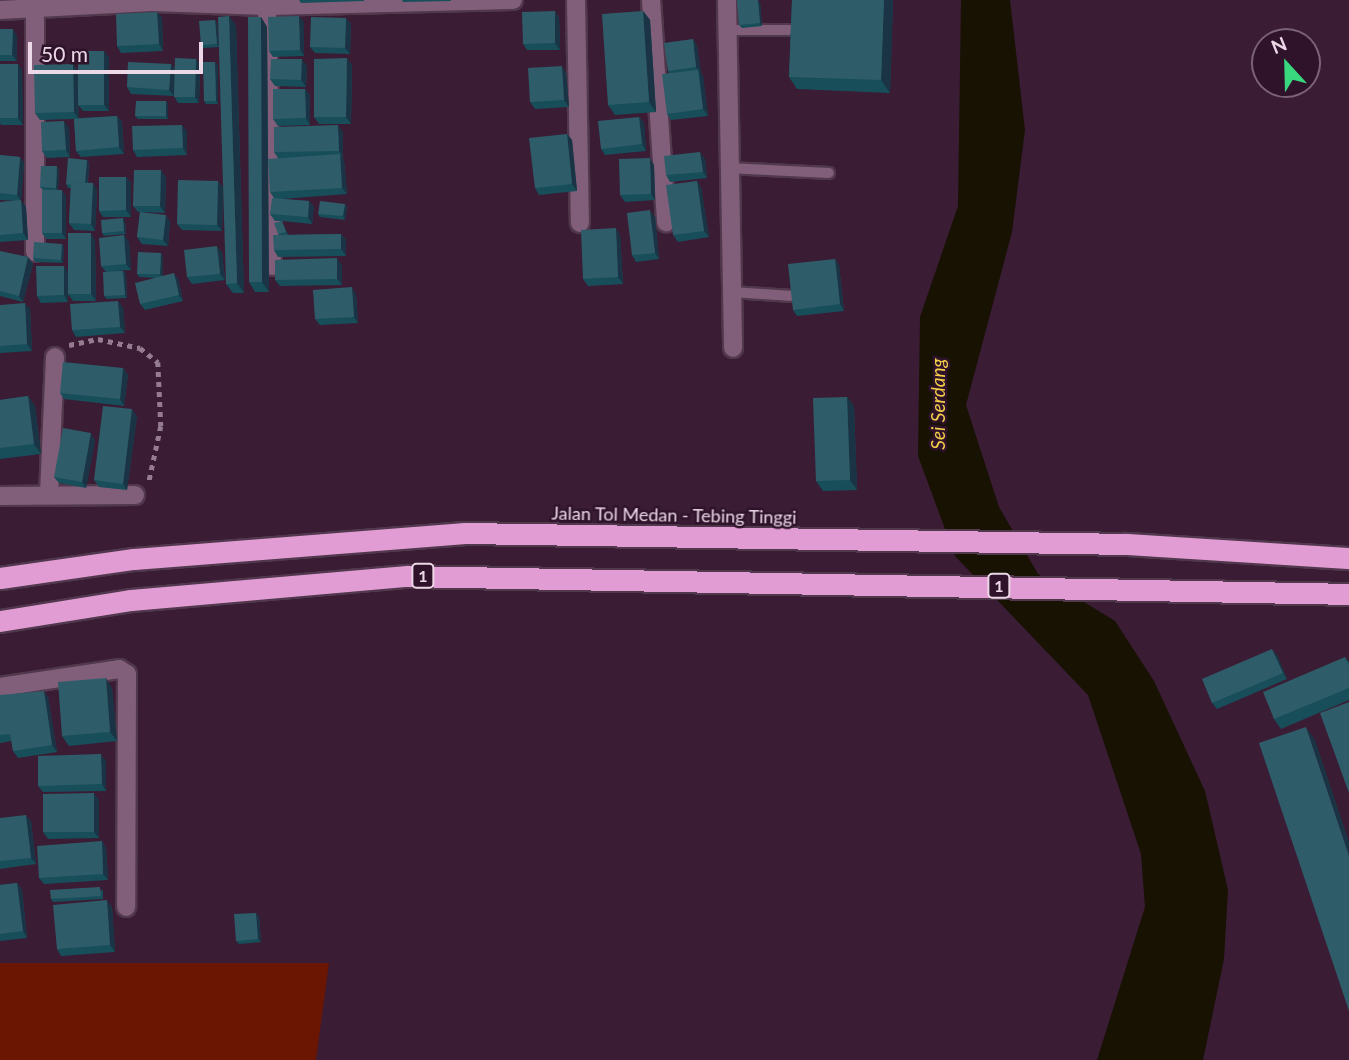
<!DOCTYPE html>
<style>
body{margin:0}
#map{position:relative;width:1349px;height:1060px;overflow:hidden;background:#3a1c35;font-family:Lato,sans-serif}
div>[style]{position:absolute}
.green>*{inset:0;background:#6b1603}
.water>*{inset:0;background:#171202}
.path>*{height:4.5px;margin-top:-2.25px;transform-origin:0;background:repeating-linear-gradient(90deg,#957c90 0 5px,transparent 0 10px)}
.roads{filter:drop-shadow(2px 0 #51384d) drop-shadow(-2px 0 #51384d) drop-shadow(0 2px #51384d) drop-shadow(0 -2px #51384d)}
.lane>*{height:10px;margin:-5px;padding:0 5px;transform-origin:5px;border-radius:5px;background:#815f7a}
.street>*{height:18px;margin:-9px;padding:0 9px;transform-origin:9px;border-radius:9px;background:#815f7a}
.highway>*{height:21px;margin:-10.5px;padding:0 10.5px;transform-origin:10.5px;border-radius:10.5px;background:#e19cd4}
.wall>*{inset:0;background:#174e5a}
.shaded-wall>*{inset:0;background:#1b3445}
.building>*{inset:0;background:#2e5d69}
span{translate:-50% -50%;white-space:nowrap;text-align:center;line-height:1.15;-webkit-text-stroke:5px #2f132b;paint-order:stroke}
.shield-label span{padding:2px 5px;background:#2f132b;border:2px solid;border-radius:5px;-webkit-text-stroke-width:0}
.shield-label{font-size:16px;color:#ecd8e7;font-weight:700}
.street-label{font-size:18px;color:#ecd8e7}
.water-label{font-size:19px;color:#f4d047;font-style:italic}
.north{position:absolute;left:1251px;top:28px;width:70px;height:70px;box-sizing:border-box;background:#2f132b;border:2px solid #7b6276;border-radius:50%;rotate:338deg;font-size:19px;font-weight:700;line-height:28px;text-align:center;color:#ecd8e7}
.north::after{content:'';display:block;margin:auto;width:24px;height:32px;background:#39d87f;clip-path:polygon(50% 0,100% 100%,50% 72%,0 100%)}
.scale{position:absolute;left:28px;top:42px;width:175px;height:32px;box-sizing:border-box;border:4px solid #ecd8e7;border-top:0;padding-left:9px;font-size:21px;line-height:24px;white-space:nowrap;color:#ecd8e7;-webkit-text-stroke:5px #2f132b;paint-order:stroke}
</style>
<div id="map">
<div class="green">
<i style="clip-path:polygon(0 963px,329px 963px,316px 1060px,0 1060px)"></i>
</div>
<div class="water">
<i style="clip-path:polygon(961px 0,1010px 0,1025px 130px,1012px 232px,966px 405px,999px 507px,1038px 574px,1115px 621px,1154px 681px,1205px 791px,1228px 890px,1224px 959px,1203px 1060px,1097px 1060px,1145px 907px,1141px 854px,1088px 695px,955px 556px,918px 456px,920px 317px,958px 206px)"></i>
</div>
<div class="path">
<i style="left:69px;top:345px;width:30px;rotate:-12deg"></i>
<i style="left:98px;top:339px;width:43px;rotate:12.1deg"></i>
<i style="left:140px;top:348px;width:23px;rotate:38deg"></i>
<i style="left:158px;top:362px;width:64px;rotate:87.3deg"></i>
<i style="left:161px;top:426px;width:57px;rotate:102.1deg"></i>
</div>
<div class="roads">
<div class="lane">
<i style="left:730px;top:30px;width:59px"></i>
<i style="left:728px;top:168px;width:101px;rotate:2.8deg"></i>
<i style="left:733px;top:292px;width:58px;rotate:3.9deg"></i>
</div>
<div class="street">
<i style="left:576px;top:0;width:223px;rotate:89deg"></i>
<i style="left:651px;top:0;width:223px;rotate:86.1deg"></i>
<i style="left:727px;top:0;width:348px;rotate:89deg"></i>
<i style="left:267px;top:6px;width:260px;rotate:88.9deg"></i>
<i style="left:0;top:10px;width:152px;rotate:-3deg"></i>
<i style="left:152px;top:2px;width:115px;rotate:2deg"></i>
<i style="left:267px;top:6px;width:246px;rotate:-1.4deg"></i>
<i style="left:35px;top:252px;width:252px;rotate:-90deg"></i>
<i style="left:49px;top:495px;width:138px;rotate:-87.5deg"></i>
<i style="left:0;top:496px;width:135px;rotate:-0.4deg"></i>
<i style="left:0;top:687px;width:120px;rotate:-8.6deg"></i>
<i style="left:119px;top:669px;width:9px;rotate:32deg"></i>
<i style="left:127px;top:674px;width:233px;rotate:90.2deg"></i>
</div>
<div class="highway">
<i style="left:0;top:578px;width:135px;rotate:-8.1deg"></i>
<i style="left:134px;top:559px;width:332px;rotate:-4.5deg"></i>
<i style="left:465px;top:533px;width:661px;rotate:0.95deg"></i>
<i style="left:1126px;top:544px;width:223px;rotate:3.6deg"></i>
<i style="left:0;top:621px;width:133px;rotate:-9.1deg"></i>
<i style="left:131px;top:600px;width:277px;rotate:-5deg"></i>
<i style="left:407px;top:576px;width:942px;rotate:1.09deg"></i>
</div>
</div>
<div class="wall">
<i style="clip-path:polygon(299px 0,364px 0,364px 1px,301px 3px)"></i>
<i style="clip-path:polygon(402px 0,451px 0,451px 1px,403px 2px)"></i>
<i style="clip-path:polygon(792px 0,893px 0,890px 93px,797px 89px,789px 77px)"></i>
<i style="clip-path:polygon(760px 2px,762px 26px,742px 28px,739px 25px)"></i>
<i style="clip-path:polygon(555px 11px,559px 18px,560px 50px,527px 50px,523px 44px)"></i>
<i style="clip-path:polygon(643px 11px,650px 20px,656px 112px,615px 115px,608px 105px)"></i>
<i style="clip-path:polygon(157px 12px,162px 18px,163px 51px,121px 53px,117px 46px)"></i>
<i style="clip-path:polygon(229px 16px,236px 26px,244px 293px,233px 293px,226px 284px)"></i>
<i style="clip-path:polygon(261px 17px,267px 27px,269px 292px,255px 292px,249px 282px)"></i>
<i style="clip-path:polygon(346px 18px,351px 24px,350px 54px,315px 53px,310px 47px)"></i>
<i style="clip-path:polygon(215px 20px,217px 23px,219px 47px,203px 48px,201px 45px)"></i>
<i style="clip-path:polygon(304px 22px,304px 56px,273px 57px,269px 51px)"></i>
<i style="clip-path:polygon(0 29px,17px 36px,17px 61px,0 61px)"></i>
<i style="clip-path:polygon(693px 39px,697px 46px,701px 73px,703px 76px,708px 116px,671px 120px,667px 114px,669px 73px,668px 71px)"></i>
<i style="clip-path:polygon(104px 51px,109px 58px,109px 111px,83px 111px,79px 106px,79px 118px,117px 116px,122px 122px,124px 154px,81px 157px,76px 151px,74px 119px,40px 120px,35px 113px,73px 64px,78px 71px)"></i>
<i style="clip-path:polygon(196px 59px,200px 65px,199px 103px,178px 103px,174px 96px,131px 94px,127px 87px,171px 64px,175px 69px)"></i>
<i style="clip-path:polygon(0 64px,18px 64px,22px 70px,23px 125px,1px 125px,0 123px)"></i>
<i style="clip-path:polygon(218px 65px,218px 104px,206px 104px,204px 101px)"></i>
<i style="clip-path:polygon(352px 65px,351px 124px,319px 124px,314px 117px)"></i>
<i style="clip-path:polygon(307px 66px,306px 87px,275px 86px,270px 79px)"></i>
<i style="clip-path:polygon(566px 72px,569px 107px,535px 109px,530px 102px)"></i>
<i style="clip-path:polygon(305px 89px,310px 95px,310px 125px,278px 126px,273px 119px)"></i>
<i style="clip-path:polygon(166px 101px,168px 104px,168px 119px,138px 119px,135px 116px)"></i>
<i style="clip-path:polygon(639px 117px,644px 123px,646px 151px,605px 155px,601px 149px)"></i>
<i style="clip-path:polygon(69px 127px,70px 157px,47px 158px,42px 151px)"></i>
<i style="clip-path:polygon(187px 131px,187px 155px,137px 157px,133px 150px)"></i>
<i style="clip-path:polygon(343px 132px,343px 157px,342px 157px,344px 160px,347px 194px,282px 199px,309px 201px,314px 207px,312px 224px,282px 221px,288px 235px,341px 234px,346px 240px,346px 256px,278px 257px,274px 250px,282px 221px,275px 221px,270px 214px,274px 198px,270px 192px,278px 158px,274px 152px)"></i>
<i style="clip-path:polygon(567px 134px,572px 140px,577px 191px,539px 195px,535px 188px)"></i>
<i style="clip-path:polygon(0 155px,20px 157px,24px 163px,21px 201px,26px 207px,28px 240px,0 242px,0 202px,16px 201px,0 200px)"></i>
<i style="clip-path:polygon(705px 159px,707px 178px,670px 182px,666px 175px)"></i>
<i style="clip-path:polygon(87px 160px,89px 163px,88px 183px,93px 183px,97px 190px,95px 231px,74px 230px,69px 223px,71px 188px,68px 188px,66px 184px)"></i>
<i style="clip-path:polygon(654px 165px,655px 200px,625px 202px,620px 195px)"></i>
<i style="clip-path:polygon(59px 169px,58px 190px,62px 190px,66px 197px,66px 239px,46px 239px,42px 233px,43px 190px,40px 187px)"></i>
<i style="clip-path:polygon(126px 177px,131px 183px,131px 217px,103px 217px,99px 211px)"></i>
<i style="clip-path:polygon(166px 177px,165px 213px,142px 212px,170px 221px,168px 246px,142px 244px,137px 237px,140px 212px,138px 212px,133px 206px)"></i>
<i style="clip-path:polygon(218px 181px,223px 188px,222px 231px,182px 230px,177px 224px)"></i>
<i style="clip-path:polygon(697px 181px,701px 187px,709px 237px,678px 242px,673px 235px)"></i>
<i style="clip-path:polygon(345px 204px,347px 207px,345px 220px,320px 217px,318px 214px)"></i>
<i style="clip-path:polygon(655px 217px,659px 259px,636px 262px,632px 255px)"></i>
<i style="clip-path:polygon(125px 221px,126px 234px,104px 236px,102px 233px)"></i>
<i style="clip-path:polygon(124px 235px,129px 242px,131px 270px,116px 271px,123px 271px,126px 274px,127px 298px,107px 299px,104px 296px,106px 272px,101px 266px)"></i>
<i style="clip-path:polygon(620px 235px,623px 284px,588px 286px,583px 279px)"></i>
<i style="clip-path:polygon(95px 240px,96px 301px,73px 301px,68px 294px,68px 302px,41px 303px,37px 296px,68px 272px)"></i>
<i style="clip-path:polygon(62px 244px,64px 247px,63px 263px,35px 262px,33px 258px)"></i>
<i style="clip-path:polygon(0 252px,28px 257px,33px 264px,23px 302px,0 296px)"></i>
<i style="clip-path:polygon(222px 252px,225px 280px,192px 284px,187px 277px)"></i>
<i style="clip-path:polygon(163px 256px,163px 276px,178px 279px,183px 301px,145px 310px,140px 304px,155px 278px,139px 277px,137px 274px)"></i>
<i style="clip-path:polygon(835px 259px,839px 265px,844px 311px,797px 316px,793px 310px)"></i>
<i style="clip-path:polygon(342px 265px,342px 285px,280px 286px,275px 280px)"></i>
<i style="clip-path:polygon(356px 294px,358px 323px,320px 325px,315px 319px)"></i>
<i style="clip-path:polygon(0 305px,30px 309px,32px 351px,0 353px)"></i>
<i style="clip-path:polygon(123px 307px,125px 333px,76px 337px,72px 330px)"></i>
<i style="clip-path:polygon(123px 368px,128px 375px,124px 406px,64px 399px,60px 393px)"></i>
<i style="clip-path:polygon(28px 396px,35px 406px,41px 454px,0 459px,0 400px)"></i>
<i style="clip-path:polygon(847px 397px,854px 406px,857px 490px,823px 491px,816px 481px)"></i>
<i style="clip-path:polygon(137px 416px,127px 490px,99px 487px,94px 480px)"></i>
<i style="clip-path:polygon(95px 440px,86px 488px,59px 483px,54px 477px)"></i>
<i style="clip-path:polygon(1277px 655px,1287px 679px,1217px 709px,1212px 703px)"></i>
<i style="clip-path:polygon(1345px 657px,1349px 662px,1349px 700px,1281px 729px,1274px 719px)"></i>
<i style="clip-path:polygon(112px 688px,117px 741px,69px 746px,62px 736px)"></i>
<i style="clip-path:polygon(0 695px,48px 697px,57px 752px,18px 758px,13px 751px,12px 741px,0 743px)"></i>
<i style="clip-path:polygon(106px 761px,106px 791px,43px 792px,38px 786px)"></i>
<i style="clip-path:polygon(99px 800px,99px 838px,48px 839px,43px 832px)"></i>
<i style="clip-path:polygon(0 818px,31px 821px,36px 864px,0 869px)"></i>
<i style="clip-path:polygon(102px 841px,106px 848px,108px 880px,44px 884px,39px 878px)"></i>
<i style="clip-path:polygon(17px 883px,22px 890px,27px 938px,0 941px,0 885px)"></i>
<i style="clip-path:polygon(103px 890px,103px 899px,53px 902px,51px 899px)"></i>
<i style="clip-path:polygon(112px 907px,115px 952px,61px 956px,57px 949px)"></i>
<i style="clip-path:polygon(259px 916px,261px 942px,239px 944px,236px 941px)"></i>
</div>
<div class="shaded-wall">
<i style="clip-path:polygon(758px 0,760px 2px,762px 26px,760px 23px)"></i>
<i style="clip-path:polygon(884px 0,893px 0,890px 93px,881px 80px)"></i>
<i style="clip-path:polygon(555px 11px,559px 18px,560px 50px,555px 43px)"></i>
<i style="clip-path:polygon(643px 11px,650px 20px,656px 112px,649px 102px)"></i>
<i style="clip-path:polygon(157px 12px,162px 18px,163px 51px,159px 44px)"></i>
<i style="clip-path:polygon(229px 16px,236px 26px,244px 293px,237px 283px)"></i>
<i style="clip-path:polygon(299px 16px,304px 22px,304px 56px,300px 50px)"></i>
<i style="clip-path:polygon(261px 17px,267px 27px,269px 292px,262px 282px)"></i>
<i style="clip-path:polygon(346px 18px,351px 24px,350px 54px,345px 48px)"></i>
<i style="clip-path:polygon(215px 20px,217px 23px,219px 47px,217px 44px)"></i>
<i style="clip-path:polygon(13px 29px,17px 36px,17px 61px,12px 55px)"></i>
<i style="clip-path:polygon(693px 39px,697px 46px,701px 73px,703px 76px,708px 116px,703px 109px,699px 71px,696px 67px)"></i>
<i style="clip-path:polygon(104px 51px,109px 58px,109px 111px,104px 105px)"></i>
<i style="clip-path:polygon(347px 58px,352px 65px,351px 124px,346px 117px)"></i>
<i style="clip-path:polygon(196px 59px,200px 65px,199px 103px,195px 97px)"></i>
<i style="clip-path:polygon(302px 59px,307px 66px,306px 87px,301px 80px)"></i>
<i style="clip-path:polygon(215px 62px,218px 65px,218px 104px,216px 101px)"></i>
<i style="clip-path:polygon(18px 64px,22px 70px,23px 125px,18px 118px)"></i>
<i style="clip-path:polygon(73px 64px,78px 71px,79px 119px,74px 112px)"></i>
<i style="clip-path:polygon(171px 64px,176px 71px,174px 96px,169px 90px)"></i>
<i style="clip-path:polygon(562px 66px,566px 72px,569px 107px,564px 100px)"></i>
<i style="clip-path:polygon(305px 89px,310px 95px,310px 125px,306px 118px)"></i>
<i style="clip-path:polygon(166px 101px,168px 104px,168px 119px,166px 116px)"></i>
<i style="clip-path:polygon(117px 116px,122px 122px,124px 154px,119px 147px)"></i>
<i style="clip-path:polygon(639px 117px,644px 123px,646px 151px,642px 144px)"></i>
<i style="clip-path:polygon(64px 121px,69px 127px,70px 157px,66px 150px)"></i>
<i style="clip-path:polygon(182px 125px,187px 131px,187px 155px,183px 148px)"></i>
<i style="clip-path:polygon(338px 125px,343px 132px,343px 157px,339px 151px)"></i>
<i style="clip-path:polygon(567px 134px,572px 140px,577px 191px,572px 184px)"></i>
<i style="clip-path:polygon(700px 152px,705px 159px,707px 178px,703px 172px)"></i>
<i style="clip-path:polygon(340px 154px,344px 160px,347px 194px,342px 188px)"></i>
<i style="clip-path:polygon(20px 157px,24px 163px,21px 201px,17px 195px)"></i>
<i style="clip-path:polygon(650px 158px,654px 165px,655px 200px,651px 194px)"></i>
<i style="clip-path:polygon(87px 160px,89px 163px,87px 189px,85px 186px)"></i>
<i style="clip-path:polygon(57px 166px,59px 169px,58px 191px,56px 188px)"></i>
<i style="clip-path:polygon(161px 170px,166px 177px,165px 213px,160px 206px)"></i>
<i style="clip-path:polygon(126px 177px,131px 183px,131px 217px,126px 210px)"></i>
<i style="clip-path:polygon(218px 181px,223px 188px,222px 231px,217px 225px)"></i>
<i style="clip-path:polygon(697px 181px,701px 187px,709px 237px,704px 231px)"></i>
<i style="clip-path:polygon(93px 183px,97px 190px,95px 231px,91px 224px)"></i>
<i style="clip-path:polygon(62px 190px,66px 197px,66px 239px,62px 233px)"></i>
<i style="clip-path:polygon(21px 200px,26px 207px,28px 240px,23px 233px)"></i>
<i style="clip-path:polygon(309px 201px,314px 207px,312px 224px,308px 217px)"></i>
<i style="clip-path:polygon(345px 204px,347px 207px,345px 220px,343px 216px)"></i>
<i style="clip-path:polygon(650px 210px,655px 217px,659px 259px,655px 253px)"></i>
<i style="clip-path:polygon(166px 215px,170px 221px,168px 246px,163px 240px)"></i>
<i style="clip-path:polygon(123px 218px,125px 221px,126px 234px,124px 231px)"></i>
<i style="clip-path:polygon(616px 228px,620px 235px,623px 284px,618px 277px)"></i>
<i style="clip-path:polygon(91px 233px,95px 240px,96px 301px,91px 294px)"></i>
<i style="clip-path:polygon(341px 234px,346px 240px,346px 256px,341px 249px)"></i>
<i style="clip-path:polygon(124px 235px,129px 242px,131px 270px,126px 264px)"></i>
<i style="clip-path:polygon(62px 244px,64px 247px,63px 263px,61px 260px)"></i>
<i style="clip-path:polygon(217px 246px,222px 252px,225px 280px,220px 274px)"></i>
<i style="clip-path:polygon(161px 253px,163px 256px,163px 278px,160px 274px)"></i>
<i style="clip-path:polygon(28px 257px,33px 264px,23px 302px,19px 296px)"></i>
<i style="clip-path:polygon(337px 258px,342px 265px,342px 285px,337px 279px)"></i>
<i style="clip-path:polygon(835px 259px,839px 265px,844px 311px,840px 304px)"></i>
<i style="clip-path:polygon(64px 266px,68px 272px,68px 302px,64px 295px)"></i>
<i style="clip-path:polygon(123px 271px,126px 274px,127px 298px,125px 295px)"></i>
<i style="clip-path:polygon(174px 273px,178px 279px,183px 301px,179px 295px)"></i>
<i style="clip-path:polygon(352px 287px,356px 294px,358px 323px,354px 317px)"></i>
<i style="clip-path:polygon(118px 301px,123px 307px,125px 333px,120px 327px)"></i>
<i style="clip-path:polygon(25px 303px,30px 309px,32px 351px,27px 344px)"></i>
<i style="clip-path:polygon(123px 368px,128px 375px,124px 406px,120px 399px)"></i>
<i style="clip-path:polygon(28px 396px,35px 406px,41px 454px,34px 444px)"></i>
<i style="clip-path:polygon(847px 397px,854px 406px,857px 490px,850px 480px)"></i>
<i style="clip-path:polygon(132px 409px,137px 416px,127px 490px,123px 484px)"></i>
<i style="clip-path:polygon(91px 433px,95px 440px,86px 488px,82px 482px)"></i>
<i style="clip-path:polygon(1272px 649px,1277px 655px,1287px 679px,1283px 673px)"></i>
<i style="clip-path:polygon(106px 678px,112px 688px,117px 741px,110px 732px)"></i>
<i style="clip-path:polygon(44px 691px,48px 697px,57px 752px,52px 745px)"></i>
<i style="clip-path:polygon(1306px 727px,1315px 740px,1349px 842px,1349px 856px)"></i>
<i style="clip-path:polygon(101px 754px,106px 761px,106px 791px,102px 784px)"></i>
<i style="clip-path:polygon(94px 793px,99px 800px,99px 838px,94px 832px)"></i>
<i style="clip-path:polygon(26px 815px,31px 821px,36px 864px,31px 858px)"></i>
<i style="clip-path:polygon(102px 841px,106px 848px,108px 880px,103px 874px)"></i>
<i style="clip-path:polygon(17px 883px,22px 890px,27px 938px,23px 931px)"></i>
<i style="clip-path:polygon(107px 900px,112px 907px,115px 952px,110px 945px)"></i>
<i style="clip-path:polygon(256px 913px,259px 916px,261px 942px,258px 939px)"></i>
</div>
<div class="building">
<i style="clip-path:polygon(737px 0,758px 0,760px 23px,739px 25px)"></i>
<i style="clip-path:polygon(792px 0,884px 0,881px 80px,789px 77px)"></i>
<i style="clip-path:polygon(555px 11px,555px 43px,523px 44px,522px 12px)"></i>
<i style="clip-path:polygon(643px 11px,649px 102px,608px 105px,602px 14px)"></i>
<i style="clip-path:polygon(157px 12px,159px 44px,117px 46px,116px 14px)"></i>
<i style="clip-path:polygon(229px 16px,237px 283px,226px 284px,218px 17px)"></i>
<i style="clip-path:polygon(299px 16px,300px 50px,269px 51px,268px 17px)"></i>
<i style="clip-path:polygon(248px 17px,261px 17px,262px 282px,249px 282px)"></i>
<i style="clip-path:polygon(311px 17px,346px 18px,345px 48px,310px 47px)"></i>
<i style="clip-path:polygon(215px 20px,217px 44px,201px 45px,199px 21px)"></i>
<i style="clip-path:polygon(0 29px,13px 29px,12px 55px,0 55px)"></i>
<i style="clip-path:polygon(693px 39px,696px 67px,668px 71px,664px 43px)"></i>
<i style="clip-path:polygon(78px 51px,104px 51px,104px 105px,78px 105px)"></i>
<i style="clip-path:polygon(175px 58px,196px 59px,195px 97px,174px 97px)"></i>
<i style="clip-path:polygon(347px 58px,346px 117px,314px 117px,314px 59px)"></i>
<i style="clip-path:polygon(271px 59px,302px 59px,301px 80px,270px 79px)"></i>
<i style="clip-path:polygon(128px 62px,171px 64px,169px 90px,127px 87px)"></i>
<i style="clip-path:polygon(203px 62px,215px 62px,216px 101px,204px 101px)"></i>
<i style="clip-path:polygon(0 64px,18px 64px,18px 118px,0 118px)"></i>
<i style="clip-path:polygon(73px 64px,74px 112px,35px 113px,34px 65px)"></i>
<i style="clip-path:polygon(562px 66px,564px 100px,530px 102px,528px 68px)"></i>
<i style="clip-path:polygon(698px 70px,703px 109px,667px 114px,662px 74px)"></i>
<i style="clip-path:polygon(273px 89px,305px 89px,306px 118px,273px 119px)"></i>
<i style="clip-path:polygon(136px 101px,166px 101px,166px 116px,135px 116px)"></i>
<i style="clip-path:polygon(117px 116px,119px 147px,76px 151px,74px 119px)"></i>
<i style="clip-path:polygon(639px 117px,642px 144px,601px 149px,598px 121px)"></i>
<i style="clip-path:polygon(64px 121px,66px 150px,42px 151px,41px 122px)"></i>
<i style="clip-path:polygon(182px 125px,183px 148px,133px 150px,132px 126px)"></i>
<i style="clip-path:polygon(338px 125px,339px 151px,274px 152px,274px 127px)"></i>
<i style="clip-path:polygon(567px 134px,572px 184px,535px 188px,529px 138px)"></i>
<i style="clip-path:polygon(700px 152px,703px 172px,666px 175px,664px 156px)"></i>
<i style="clip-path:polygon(340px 154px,342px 188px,270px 192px,268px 159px)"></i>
<i style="clip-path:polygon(0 155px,20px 157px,17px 195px,0 193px)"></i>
<i style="clip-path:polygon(68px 158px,87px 160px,85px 183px,71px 182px,71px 185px,66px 184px)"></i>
<i style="clip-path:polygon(650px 158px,651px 194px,620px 195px,619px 159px)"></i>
<i style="clip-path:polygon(41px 166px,57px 166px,56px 188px,40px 187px)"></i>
<i style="clip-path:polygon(134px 170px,161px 170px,160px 206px,133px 206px)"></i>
<i style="clip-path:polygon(99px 177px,126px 177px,126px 210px,99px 211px)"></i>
<i style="clip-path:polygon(178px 180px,218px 181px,217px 225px,177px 224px)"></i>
<i style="clip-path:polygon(697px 181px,704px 231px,673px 235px,666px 185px)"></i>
<i style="clip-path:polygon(71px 182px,93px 183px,91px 224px,69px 223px)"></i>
<i style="clip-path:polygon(42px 190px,62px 190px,62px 233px,42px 233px)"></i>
<i style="clip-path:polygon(272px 198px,309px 201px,308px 217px,270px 214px)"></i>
<i style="clip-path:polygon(21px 200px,23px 233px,0 235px,0 202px)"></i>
<i style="clip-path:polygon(320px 201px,345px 204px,343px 216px,318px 214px)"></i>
<i style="clip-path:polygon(650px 210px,655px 253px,632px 255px,627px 213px)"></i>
<i style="clip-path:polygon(140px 212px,166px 215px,163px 240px,137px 237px)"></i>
<i style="clip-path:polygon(123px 218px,124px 231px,102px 233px,101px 220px)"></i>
<i style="clip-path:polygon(282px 221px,286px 232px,278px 234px,274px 223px)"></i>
<i style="clip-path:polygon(616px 228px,618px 277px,583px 279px,581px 230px)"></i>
<i style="clip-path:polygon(68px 233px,91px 233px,91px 294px,68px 294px)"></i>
<i style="clip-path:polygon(341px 234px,341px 249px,274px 250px,273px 235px)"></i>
<i style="clip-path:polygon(124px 235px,126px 264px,101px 266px,99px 238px)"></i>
<i style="clip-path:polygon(34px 242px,62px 244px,61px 260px,33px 258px)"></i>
<i style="clip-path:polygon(217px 246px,220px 274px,187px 277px,184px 250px)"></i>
<i style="clip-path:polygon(0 251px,28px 257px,19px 296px,0 291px)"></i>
<i style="clip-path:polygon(138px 252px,161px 253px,160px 274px,137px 274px)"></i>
<i style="clip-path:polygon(337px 258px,337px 279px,275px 280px,275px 260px)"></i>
<i style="clip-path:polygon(835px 259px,840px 304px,793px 310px,788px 264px)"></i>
<i style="clip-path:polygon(36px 266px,64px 266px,64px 295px,37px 296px)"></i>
<i style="clip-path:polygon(123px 271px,125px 295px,104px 296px,103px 272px)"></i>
<i style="clip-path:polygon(174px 273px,179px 295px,140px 304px,135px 283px)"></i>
<i style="clip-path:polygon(352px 287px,354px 317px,315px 319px,313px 290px)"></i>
<i style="clip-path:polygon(118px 301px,120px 327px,72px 330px,70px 304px)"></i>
<i style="clip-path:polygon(25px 303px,27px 344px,0 346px,0 305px)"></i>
<i style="clip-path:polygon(63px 362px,123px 368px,120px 399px,60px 393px)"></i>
<i style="clip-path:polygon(28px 396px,34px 444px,0 448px,0 400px)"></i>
<i style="clip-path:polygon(847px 397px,850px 480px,816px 481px,813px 398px)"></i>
<i style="clip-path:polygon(103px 406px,132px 409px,123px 484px,94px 480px)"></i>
<i style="clip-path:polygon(63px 428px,91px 433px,82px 482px,54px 477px)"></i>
<i style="clip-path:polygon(1272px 649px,1283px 673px,1212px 703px,1202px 679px)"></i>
<i style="clip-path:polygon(1345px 657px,1349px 666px,1349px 688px,1274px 719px,1263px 692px)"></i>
<i style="clip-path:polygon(106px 678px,110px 732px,62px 736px,58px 682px)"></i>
<i style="clip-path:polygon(44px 691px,52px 745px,13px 751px,10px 734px,0 735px,0 695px)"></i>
<i style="clip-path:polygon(1349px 702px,1349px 793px,1320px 713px)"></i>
<i style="clip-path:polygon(1306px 727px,1349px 856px,1349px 1011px,1259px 743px)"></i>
<i style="clip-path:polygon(101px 754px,102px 784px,38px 786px,38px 756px)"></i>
<i style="clip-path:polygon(94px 793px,94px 832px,43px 832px,43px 794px)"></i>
<i style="clip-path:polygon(26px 815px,31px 858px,0 861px,0 818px)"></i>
<i style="clip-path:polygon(102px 841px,103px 874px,39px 878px,37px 846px)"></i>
<i style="clip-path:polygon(17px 883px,23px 931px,0 934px,0 885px)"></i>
<i style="clip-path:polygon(100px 887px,101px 896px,51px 899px,50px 890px)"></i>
<i style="clip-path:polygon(107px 900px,110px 945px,57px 949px,53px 905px)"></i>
<i style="clip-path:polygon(256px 913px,258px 939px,236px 941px,234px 914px)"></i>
</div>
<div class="shield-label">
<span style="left:423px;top:576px">1</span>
<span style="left:999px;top:586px">1</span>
</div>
<div class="street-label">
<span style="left:674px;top:515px;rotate:1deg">Jalan Tol Medan - Tebing Tinggi</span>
</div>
<div class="water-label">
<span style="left:938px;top:404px;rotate:-90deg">Sei Serdang</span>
</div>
<div class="north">N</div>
<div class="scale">50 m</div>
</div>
